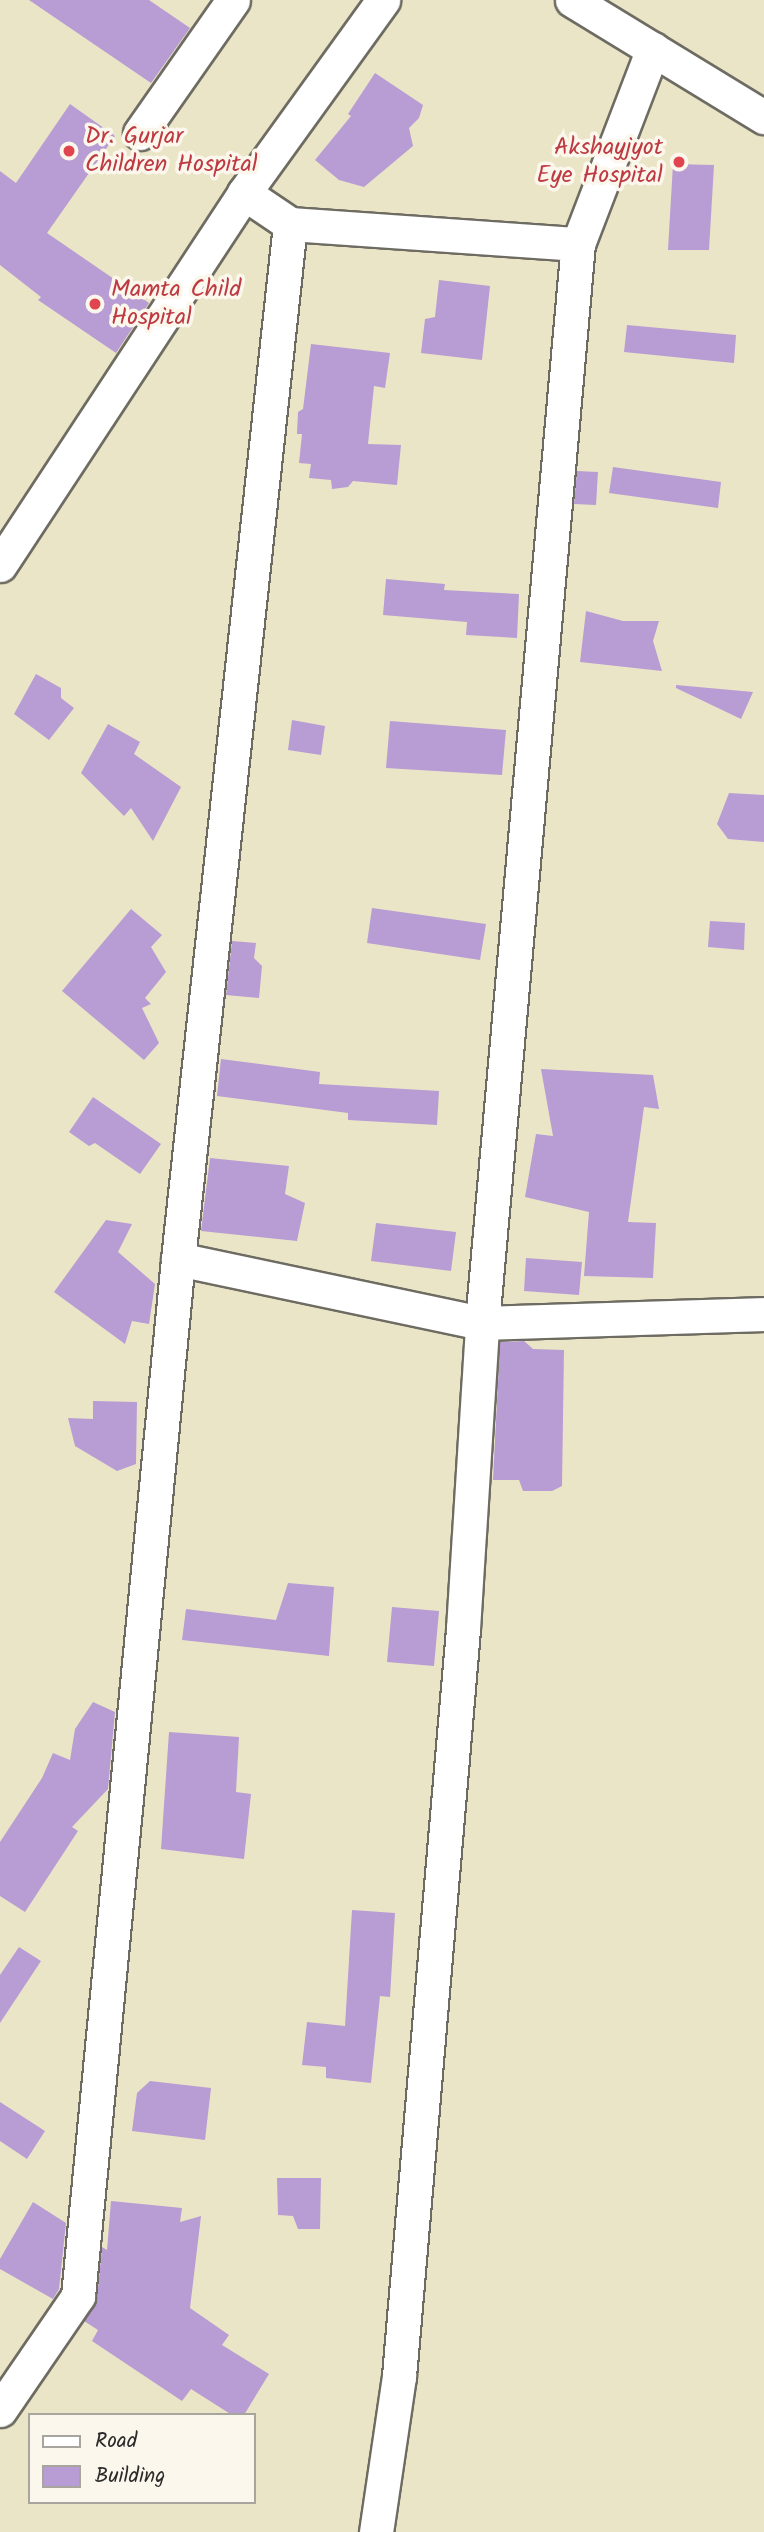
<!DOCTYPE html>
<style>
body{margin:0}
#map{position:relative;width:764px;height:2532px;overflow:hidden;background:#ebe5c7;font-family:Kalam,sans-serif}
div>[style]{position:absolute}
.building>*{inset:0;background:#b89cd4}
.roads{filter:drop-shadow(2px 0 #6e6c62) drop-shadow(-2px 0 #6e6c62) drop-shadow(0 2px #6e6c62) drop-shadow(0 -2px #6e6c62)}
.street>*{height:33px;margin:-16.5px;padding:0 16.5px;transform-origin:16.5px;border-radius:16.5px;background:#fff}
.dots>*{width:19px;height:19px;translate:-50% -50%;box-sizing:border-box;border:4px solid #fbf7ec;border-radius:50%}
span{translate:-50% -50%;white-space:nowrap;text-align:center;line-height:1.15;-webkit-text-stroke:7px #fbf7ec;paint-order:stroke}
.health-label{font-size:24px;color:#be3a42}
.left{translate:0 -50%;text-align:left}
.right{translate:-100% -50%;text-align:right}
.legend{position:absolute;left:28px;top:2413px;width:228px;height:91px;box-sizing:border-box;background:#fbf7ec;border:2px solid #a8a59f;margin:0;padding:9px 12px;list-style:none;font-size:21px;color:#2b2b2b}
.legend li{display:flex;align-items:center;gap:14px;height:35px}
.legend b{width:35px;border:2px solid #a8a59f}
</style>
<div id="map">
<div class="building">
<i style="clip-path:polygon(29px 0,149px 0,190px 28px,151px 83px)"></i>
<i style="clip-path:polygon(375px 73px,423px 105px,419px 118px,409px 128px,413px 146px,364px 187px,339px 180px,315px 160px,351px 116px,348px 114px)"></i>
<i style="clip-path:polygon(70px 104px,115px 136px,47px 233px,149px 303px,116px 353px,38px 300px,41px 297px,0 265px,0 171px,16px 183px)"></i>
<i style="clip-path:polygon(673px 164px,714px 165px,709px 250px,668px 250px)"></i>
<i style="clip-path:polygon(439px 280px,490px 286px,482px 360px,421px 353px,425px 319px,435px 317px)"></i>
<i style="clip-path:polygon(627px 325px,736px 335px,734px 363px,624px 352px)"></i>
<i style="clip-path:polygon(311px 344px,390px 353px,385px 388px,374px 386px,368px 444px,401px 445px,397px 485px,353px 481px,348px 487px,332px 489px,331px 480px,309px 478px,311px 464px,299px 463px,302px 434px,297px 434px,298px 412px,303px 409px)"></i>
<i style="clip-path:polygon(613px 467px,721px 482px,718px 508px,609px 493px)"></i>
<i style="clip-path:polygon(577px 471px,598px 472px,596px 505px,574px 504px)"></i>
<i style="clip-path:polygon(386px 579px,445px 584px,444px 590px,519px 594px,517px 638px,466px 635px,467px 622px,383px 615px)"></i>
<i style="clip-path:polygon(586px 611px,623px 621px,659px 621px,653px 641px,662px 671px,580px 662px)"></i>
<i style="clip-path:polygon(36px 674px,61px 688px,61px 698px,74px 708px,49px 740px,14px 714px)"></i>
<i style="clip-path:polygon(676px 685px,753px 692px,741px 719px,676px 688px)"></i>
<i style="clip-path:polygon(292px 720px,325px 726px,321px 755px,288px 750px)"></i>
<i style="clip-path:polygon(390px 721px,506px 730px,502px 775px,386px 768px)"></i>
<i style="clip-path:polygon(108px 724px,140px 742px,134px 754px,181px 787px,153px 841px,131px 808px,124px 816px,81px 773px)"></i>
<i style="clip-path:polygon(729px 793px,764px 795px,764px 842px,728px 839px,717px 824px)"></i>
<i style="clip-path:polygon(372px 908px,486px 924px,480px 960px,367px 943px)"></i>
<i style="clip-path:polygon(131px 909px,162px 935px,151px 947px,166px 972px,145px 998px,151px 1004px,142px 1008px,159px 1043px,144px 1060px,62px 991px)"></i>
<i style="clip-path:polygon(710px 921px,745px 923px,744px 950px,708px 947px)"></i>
<i style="clip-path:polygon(232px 941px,256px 943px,254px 958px,262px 966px,259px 998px,226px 995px)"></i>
<i style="clip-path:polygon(221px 1059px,320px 1072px,319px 1084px,439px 1091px,437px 1125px,348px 1120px,348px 1113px,217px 1096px)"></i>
<i style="clip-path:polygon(541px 1069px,653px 1075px,659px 1109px,644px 1107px,628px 1222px,656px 1223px,653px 1278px,584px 1276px,589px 1212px,525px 1197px,536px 1134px,553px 1136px)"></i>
<i style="clip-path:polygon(93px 1097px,161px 1144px,140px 1174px,95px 1143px,89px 1146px,69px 1132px)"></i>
<i style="clip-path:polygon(210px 1158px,289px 1166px,285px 1194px,305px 1203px,297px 1241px,201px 1231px)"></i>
<i style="clip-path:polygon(106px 1220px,132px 1224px,118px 1252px,155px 1284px,149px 1324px,132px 1321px,125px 1344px,54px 1292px)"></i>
<i style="clip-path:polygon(376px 1223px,456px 1232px,451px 1271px,371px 1261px)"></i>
<i style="clip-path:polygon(526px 1258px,582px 1262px,579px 1295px,524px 1291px)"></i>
<i style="clip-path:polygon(524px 1341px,533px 1349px,564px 1350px,562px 1486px,552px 1491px,523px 1491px,519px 1480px,493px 1480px,500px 1342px)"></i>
<i style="clip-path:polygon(93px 1401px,137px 1402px,136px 1464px,117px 1471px,75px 1446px,68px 1418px,93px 1419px)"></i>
<i style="clip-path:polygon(288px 1583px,334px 1587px,329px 1656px,182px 1640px,186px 1609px,276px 1620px)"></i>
<i style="clip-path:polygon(392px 1607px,439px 1611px,434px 1666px,387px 1662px)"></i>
<i style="clip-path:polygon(93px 1702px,115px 1712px,108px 1789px,72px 1827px,78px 1831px,25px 1912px,0 1896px,0 1842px,42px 1778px,53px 1753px,70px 1760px,75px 1729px)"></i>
<i style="clip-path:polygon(169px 1732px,239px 1737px,236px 1792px,251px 1794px,244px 1859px,161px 1849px)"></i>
<i style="clip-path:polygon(352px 1910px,395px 1913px,390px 1997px,380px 1996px,371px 2083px,326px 2078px,326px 2067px,302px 2065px,307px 2022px,345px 2026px)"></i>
<i style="clip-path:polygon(19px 1947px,41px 1961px,0 2023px,0 1975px)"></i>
<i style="clip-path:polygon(150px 2081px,211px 2088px,205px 2140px,132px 2131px,137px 2093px)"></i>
<i style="clip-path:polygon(0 2102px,45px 2131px,27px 2159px,0 2141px)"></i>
<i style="clip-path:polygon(277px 2178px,321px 2178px,320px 2229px,298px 2229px,293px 2216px,278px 2215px)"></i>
<i style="clip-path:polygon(111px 2201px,182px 2208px,180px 2222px,201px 2216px,190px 2308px,229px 2335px,222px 2345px,269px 2374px,244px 2415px,232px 2415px,191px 2389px,182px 2401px,92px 2341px,98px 2330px,84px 2321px,97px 2298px,102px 2247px,107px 2250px)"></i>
<i style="clip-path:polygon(33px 2202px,66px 2223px,59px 2289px,53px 2299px,0 2269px,0 2259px)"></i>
</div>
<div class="roads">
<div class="street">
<i style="left:572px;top:0;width:225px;rotate:31.4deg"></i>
<i style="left:140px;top:133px;width:162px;rotate:-55deg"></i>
<i style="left:244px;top:193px;width:55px;rotate:34deg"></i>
<i style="left:290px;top:224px;width:289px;rotate:4deg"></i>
<i style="left:0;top:565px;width:445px;rotate:-56.7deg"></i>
<i style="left:244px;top:193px;width:238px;rotate:-54.2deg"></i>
<i style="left:178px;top:1259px;width:311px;rotate:11.9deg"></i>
<i style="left:482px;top:1323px;width:282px;rotate:-1.8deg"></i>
<i style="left:0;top:2410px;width:138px;rotate:-55.6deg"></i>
<i style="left:78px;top:2296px;width:1042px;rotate:-84.49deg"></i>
<i style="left:178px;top:1259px;width:1041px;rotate:-83.82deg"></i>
<i style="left:376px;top:2532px;width:158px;rotate:-81.6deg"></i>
<i style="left:399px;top:2376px;width:750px;rotate:-85.1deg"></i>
<i style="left:463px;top:1629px;width:307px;rotate:-86.4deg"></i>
<i style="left:482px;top:1323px;width:1083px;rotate:-84.92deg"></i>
<i style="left:578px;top:244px;width:209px;rotate:-69deg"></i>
</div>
</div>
<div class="dots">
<i style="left:69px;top:151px;background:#e0444e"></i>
<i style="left:679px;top:162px;background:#e0444e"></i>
<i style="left:95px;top:304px;background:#e0444e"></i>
</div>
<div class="health-label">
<span class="left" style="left:85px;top:151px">Dr. Gurjar<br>Children Hospital</span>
<span class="right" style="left:663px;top:162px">Akshayjyot<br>Eye Hospital</span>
<span class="left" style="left:111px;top:304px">Mamta Child<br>Hospital</span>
</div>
<ul class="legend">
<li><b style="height:9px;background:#fff"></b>Road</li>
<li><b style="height:19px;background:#b89cd4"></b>Building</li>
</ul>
</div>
